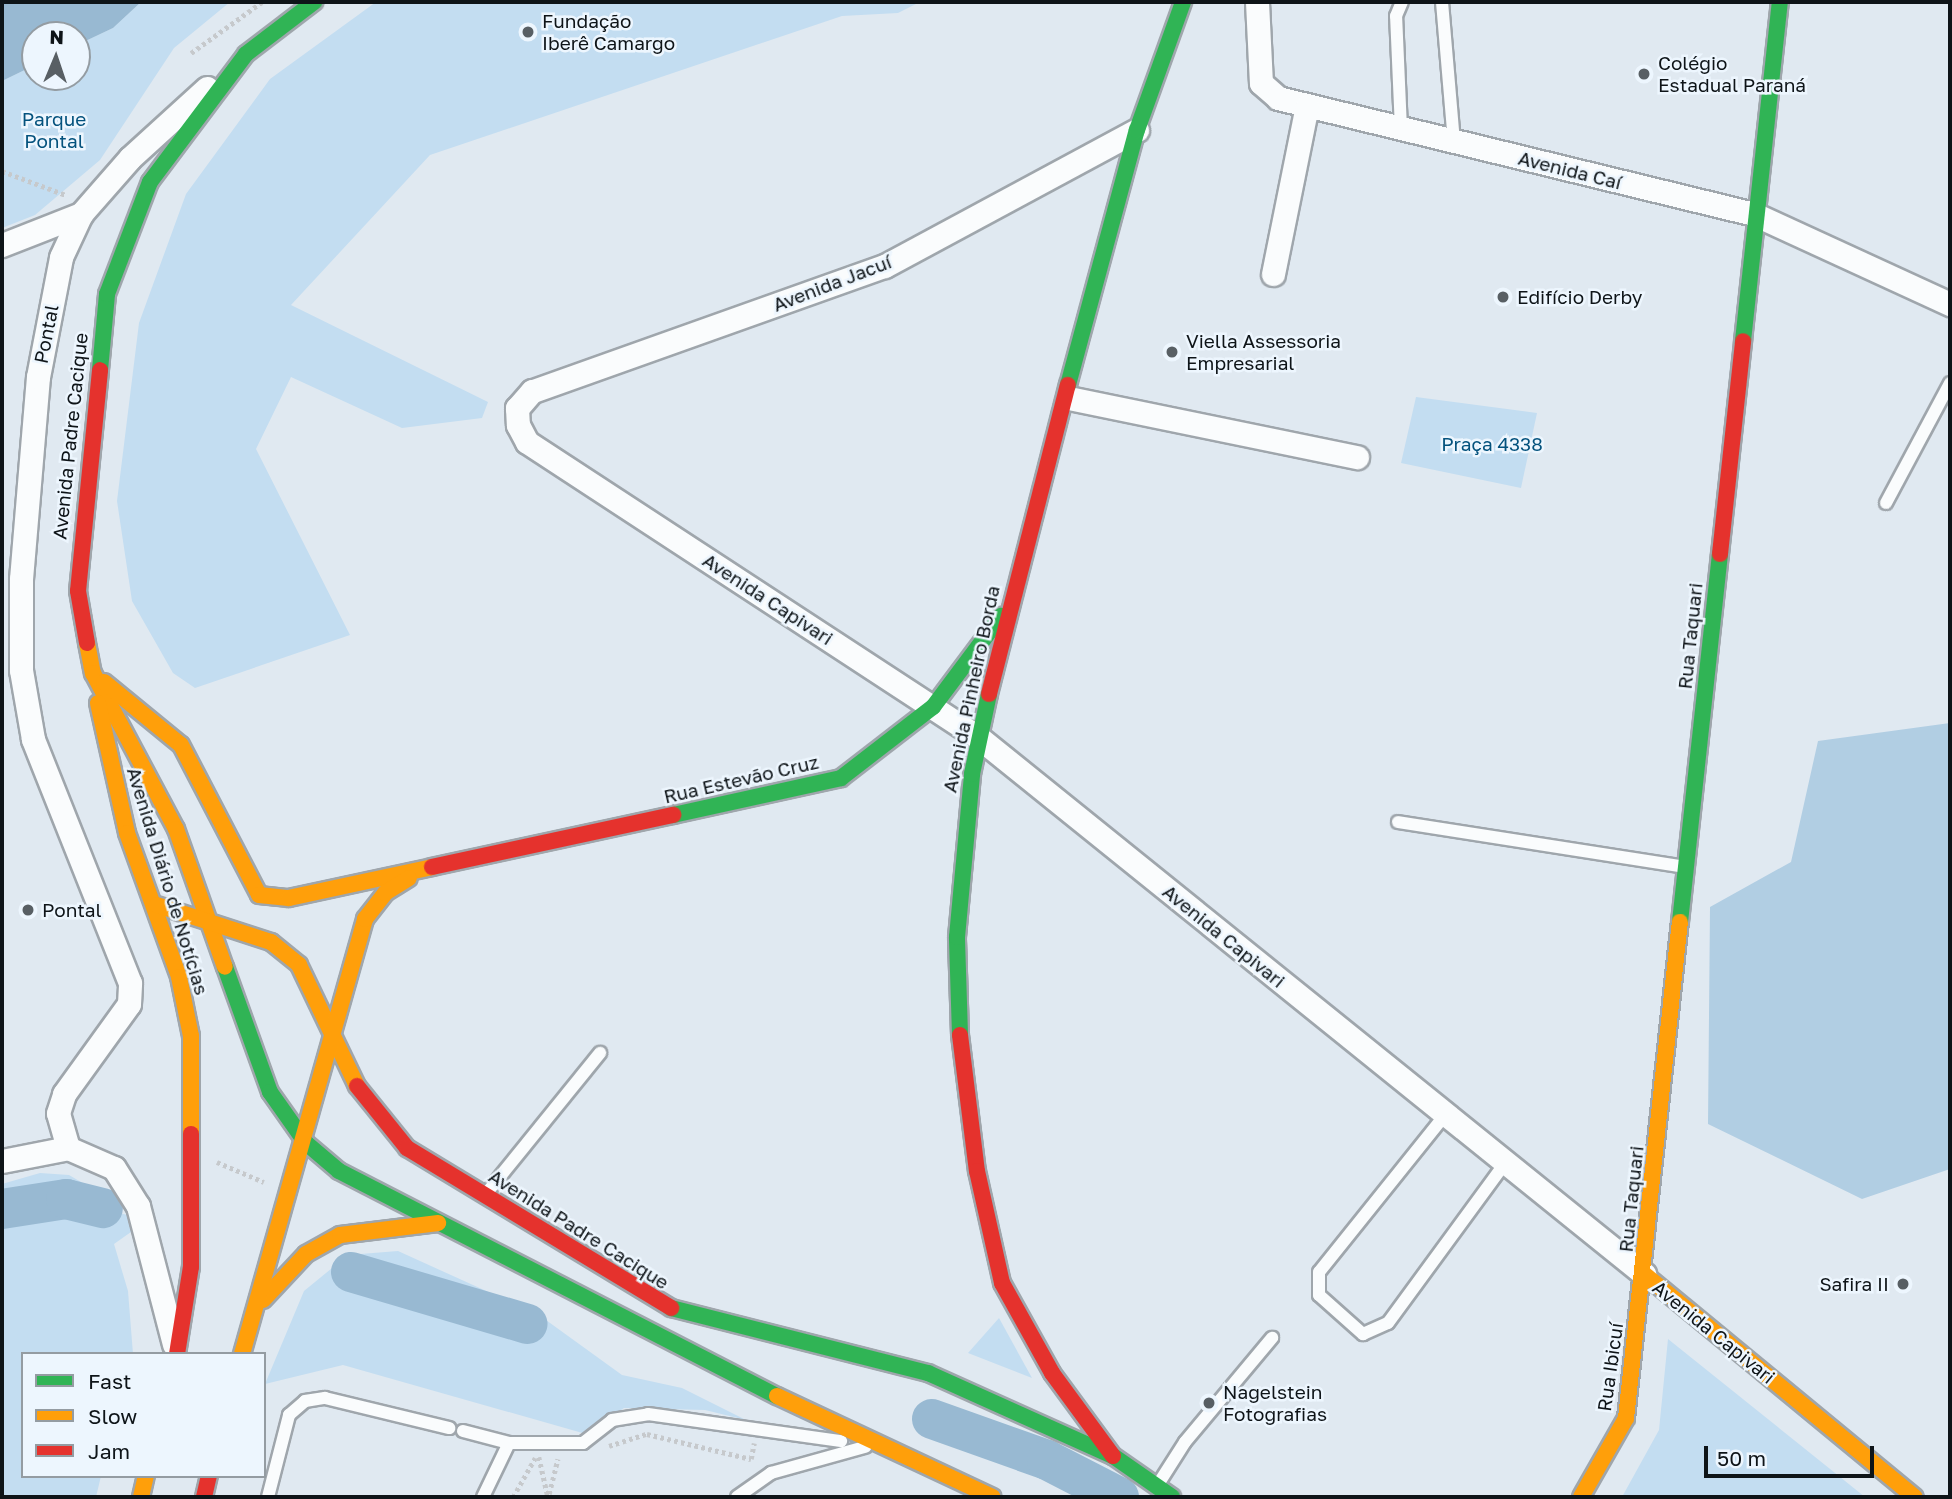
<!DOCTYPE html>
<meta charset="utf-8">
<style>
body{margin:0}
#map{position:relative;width:1952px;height:1499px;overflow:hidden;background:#e0e9f1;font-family:"Golos Text",sans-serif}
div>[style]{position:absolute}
.green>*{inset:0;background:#c3ddf1}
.forest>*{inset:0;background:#b1cee3}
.water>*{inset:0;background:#98b9d2}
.river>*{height:40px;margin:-20px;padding:0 20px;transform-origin:20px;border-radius:20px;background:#98b9d2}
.path>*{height:4.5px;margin-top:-2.25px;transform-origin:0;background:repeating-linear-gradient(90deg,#c6c9cc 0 3.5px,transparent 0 7px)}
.roads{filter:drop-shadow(2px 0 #9fa6ac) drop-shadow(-2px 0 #9fa6ac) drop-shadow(0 2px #9fa6ac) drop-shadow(0 -2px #9fa6ac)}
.lane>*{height:12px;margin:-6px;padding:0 6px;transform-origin:6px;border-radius:6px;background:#fafcfd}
.street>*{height:23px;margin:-11.5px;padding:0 11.5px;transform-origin:11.5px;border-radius:11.5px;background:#fafcfd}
.fast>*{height:16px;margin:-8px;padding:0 8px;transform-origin:8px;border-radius:8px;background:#30b455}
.slow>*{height:16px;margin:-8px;padding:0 8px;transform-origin:8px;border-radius:8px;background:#ff9f0a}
.jam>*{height:16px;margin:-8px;padding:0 8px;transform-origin:8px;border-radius:8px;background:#e5322d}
.dots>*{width:19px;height:19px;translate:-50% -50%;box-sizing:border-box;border:4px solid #edf6fe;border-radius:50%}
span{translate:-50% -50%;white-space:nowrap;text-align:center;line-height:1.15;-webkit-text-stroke:5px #edf6fe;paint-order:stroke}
.poi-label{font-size:19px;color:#0e1418}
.left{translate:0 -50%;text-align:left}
.right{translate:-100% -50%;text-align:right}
.park-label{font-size:19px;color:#04527d}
.street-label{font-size:19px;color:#0e1418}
.frame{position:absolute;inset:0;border:4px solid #0e1418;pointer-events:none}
.legend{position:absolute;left:21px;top:1352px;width:245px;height:126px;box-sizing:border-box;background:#edf6fe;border:2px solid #949ca2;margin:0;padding:9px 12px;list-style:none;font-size:21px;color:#0e1418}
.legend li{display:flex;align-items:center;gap:14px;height:35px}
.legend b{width:35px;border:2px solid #949ca2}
.north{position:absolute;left:21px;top:21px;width:70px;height:70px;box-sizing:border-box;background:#edf6fe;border:2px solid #949ca2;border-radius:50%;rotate:2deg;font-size:19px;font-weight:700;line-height:28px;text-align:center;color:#0e1418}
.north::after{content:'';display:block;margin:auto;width:24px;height:32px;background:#585f64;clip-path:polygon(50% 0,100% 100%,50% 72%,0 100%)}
.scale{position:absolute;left:1704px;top:1446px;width:170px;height:32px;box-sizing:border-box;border:4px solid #0e1418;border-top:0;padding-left:9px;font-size:21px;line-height:24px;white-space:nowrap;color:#0e1418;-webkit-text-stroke:5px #edf6fe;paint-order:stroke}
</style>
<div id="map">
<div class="green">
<i style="clip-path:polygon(141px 2px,230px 2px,174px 48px,100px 160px,35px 215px,2px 228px,2px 81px,35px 65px,35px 77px,77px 77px,77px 45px,113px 28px)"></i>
<i style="clip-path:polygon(376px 2px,920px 2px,898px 13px,842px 16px,430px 155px,291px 305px,488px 402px,482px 418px,402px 428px,291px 377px,256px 449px,350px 635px,195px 688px,173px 673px,132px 601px,117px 501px,139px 323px,186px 194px,270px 79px)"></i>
<i style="clip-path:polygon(1416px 397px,1537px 413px,1521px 488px,1401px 463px)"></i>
<i style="clip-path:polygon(40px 1173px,69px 1175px,98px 1192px,103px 1209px,148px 1220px,114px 1244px,128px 1291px,133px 1354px,23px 1354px,23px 1476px,101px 1476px,96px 1497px,2px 1497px,2px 1184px)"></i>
<i style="clip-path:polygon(398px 1251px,539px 1315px,622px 1375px,682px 1388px,746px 1420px,705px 1410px,624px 1408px,586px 1434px,343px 1365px,265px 1384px,304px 1291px,348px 1255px)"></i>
<i style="clip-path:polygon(999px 1318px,1032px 1378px,968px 1353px)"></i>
<i style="clip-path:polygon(1668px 1339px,1865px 1497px,1622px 1497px,1659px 1430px)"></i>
</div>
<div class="forest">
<i style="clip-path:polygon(1950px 723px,1950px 1169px,1862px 1199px,1708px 1124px,1710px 907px,1791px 862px,1818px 741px)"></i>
</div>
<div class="water">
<i style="clip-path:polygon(2px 2px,141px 2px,113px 28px,77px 45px,77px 35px,35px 35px,35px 65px,2px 81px)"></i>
</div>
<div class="river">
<i style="left:2px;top:1209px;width:65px;rotate:-8.9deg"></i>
<i style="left:66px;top:1199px;width:38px;rotate:14deg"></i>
<i style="left:351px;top:1272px;width:184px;rotate:16.4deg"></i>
<i style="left:932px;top:1419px;width:122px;rotate:19.6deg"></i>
<i style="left:1047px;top:1460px;width:81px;rotate:27.2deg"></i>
</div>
<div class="path">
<i style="left:191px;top:53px;width:87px;rotate:-35.7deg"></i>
<i style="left:2px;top:171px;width:68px;rotate:20.6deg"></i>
<i style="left:217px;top:1162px;width:51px;rotate:23.1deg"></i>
<i style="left:609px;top:1446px;width:40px;rotate:-18deg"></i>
<i style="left:647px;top:1434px;width:107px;rotate:13.5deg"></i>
<i style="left:751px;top:1459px;width:16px;rotate:-79deg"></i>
<i style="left:539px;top:1457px;width:41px;rotate:77.3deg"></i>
<i style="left:549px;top:1494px;width:36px;rotate:-76deg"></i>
<i style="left:513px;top:1497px;width:45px;rotate:-60.6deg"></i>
</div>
<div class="roads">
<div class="lane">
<i style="left:1442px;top:2px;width:141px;rotate:85.1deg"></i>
<i style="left:1401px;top:129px;width:113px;rotate:-92.5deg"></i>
<i style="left:1396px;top:16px;width:15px;rotate:-67deg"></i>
<i style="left:1886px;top:503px;width:136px;rotate:-61.9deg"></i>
<i style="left:1398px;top:822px;width:290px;rotate:8.9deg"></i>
<i style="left:1445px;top:1115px;width:201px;rotate:128.7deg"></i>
<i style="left:1319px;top:1272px;width:23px;rotate:90deg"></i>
<i style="left:1319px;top:1295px;width:59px;rotate:41.6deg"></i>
<i style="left:1363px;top:1334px;width:27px;rotate:-24deg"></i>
<i style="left:1388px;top:1323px;width:198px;rotate:-53.8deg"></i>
<i style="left:485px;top:1195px;width:183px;rotate:-51deg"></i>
<i style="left:463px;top:1431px;width:48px;rotate:14.6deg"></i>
<i style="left:509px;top:1443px;width:74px"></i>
<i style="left:583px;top:1443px;width:37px;rotate:-38deg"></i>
<i style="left:612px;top:1420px;width:36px;rotate:-9deg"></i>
<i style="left:648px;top:1414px;width:195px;rotate:8deg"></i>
<i style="left:1157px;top:1486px;width:52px;rotate:-57.5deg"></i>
<i style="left:1185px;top:1442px;width:136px;rotate:-50.1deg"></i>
<i style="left:268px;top:1497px;width:85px;rotate:-75.6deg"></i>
<i style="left:289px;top:1415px;width:21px;rotate:-41deg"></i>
<i style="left:305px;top:1401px;width:20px;rotate:-9deg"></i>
<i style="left:325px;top:1398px;width:128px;rotate:13.6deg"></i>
<i style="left:483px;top:1497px;width:60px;rotate:-64.3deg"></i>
<i style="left:737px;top:1497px;width:42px;rotate:-35.2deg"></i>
<i style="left:771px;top:1473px;width:98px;rotate:-15.5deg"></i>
</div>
<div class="street">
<i style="left:1257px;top:2px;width:81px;rotate:87.2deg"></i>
<i style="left:1261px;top:83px;width:23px;rotate:41deg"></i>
<i style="left:1278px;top:98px;width:490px;rotate:13.7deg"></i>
<i style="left:1754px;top:214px;width:216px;rotate:24.7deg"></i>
<i style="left:1137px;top:130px;width:287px;rotate:151.7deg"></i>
<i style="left:884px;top:266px;width:374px;rotate:160.4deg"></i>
<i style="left:532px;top:391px;width:23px;rotate:131deg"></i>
<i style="left:517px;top:408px;width:17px;rotate:87deg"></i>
<i style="left:518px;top:425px;width:19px;rotate:62deg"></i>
<i style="left:527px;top:442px;width:539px;rotate:33.19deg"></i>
<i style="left:978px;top:737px;width:856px;rotate:38.88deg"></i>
<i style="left:2px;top:245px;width:85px;rotate:-21.4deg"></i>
<i style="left:1273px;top:274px;width:171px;rotate:-78.6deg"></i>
<i style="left:1069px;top:398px;width:294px;rotate:11.6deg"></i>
<i style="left:68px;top:1148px;width:36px;rotate:-106deg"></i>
<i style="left:58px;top:1113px;width:20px;rotate:-72deg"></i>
<i style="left:64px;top:1094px;width:111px;rotate:-54.2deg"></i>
<i style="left:129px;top:1004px;width:21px;rotate:-87deg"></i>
<i style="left:130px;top:983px;width:263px;rotate:-111.7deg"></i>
<i style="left:33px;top:739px;width:70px;rotate:-99.9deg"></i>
<i style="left:21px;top:670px;width:91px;rotate:-90deg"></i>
<i style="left:21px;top:579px;width:203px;rotate:-85.2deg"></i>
<i style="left:38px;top:377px;width:122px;rotate:-79.1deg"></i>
<i style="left:61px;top:257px;width:47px;rotate:-65.1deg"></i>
<i style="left:81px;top:214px;width:74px;rotate:-48.8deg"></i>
<i style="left:130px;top:158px;width:104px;rotate:-42.3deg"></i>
<i style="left:2px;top:1161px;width:67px;rotate:-11.1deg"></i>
<i style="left:68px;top:1148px;width:50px;rotate:23.5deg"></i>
<i style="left:114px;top:1168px;width:45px;rotate:57.7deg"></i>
<i style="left:138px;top:1206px;width:143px;rotate:75.4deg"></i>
</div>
<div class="fast">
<i style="left:1743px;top:341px;width:341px;rotate:-83.8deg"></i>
<i style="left:100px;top:370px;width:76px;rotate:-84.7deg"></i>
<i style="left:107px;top:294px;width:120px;rotate:-69deg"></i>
<i style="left:150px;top:182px;width:160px;rotate:-53.1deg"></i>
<i style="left:246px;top:54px;width:86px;rotate:-37.4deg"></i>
<i style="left:1068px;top:385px;width:264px;rotate:-74.9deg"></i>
<i style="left:1137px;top:130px;width:136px;rotate:-70.2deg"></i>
<i style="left:673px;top:815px;width:172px;rotate:-12.4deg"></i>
<i style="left:841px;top:778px;width:116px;rotate:-37.7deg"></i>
<i style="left:933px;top:707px;width:114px;rotate:-53.2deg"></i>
<i style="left:1680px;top:922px;width:370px;rotate:-83.8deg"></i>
<i style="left:225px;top:967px;width:133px;rotate:70.2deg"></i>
<i style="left:270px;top:1092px;width:62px;rotate:54.8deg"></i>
<i style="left:306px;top:1143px;width:43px;rotate:40.3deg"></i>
<i style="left:339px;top:1171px;width:492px;rotate:27.2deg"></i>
<i style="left:960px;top:1035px;width:98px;rotate:-91.8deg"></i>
<i style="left:957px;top:937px;width:164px;rotate:-84.7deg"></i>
<i style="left:972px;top:774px;width:82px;rotate:-78deg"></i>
<i style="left:671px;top:1308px;width:265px;rotate:14.2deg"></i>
<i style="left:928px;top:1373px;width:203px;rotate:24.2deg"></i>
<i style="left:1113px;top:1456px;width:72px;rotate:34.8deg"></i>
</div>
<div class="slow">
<i style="left:87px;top:643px;width:31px;rotate:79deg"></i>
<i style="left:93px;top:673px;width:177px;rotate:62deg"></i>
<i style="left:176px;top:829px;width:146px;rotate:70.5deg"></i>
<i style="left:104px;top:682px;width:99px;rotate:39.3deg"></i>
<i style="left:181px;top:745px;width:169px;rotate:62.5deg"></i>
<i style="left:259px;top:895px;width:30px;rotate:6deg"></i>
<i style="left:289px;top:898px;width:146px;rotate:-12.2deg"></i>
<i style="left:98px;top:703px;width:133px;rotate:77.4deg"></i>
<i style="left:127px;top:833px;width:153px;rotate:70.1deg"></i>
<i style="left:179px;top:977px;width:60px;rotate:78.5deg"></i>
<i style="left:191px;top:1036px;width:98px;rotate:90deg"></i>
<i style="left:157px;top:905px;width:120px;rotate:18deg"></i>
<i style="left:271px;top:942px;width:36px;rotate:39deg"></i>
<i style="left:299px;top:965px;width:134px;rotate:64.4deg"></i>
<i style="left:1644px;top:1274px;width:351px;rotate:39.5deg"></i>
<i style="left:263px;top:1300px;width:63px;rotate:-46.9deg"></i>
<i style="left:306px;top:1254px;width:39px;rotate:-29deg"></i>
<i style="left:340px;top:1235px;width:99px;rotate:-7deg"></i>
<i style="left:242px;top:1354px;width:452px;rotate:-74.2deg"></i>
<i style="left:365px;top:919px;width:33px;rotate:-52deg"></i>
<i style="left:385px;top:893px;width:28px;rotate:-32deg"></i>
<i style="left:777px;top:1396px;width:238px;rotate:25.1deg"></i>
<i style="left:141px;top:1497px;width:22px;rotate:-77deg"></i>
<i style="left:1581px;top:1497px;width:91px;rotate:-60.3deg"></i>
<i style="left:1626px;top:1418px;width:499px;rotate:-83.8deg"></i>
</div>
<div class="jam">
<i style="left:1720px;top:554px;width:214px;rotate:-83.8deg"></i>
<i style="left:87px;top:643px;width:53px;rotate:-99.8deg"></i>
<i style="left:78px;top:591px;width:222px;rotate:-84.3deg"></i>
<i style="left:989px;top:694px;width:319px;rotate:-75.7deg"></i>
<i style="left:432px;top:867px;width:247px;rotate:-12.2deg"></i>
<i style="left:960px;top:1035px;width:137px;rotate:82.9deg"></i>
<i style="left:977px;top:1171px;width:115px;rotate:77.4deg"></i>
<i style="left:1002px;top:1283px;width:103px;rotate:60.9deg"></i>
<i style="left:1052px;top:1373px;width:103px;rotate:53.7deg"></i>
<i style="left:357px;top:1086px;width:80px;rotate:51.1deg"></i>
<i style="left:407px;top:1148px;width:309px;rotate:31.2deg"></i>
<i style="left:177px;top:1354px;width:88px;rotate:-80.9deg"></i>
<i style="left:191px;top:1267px;width:133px;rotate:-90deg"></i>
<i style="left:204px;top:1497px;width:22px;rotate:-77deg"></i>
</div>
</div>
<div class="dots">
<i style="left:528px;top:32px;background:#585f64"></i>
<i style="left:1644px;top:74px;background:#585f64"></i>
<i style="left:1503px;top:297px;background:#585f64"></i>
<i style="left:1172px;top:352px;background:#585f64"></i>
<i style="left:28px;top:910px;background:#585f64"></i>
<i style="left:1903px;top:1284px;background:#585f64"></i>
<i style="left:1209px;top:1403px;background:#585f64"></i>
</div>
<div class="poi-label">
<span class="left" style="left:542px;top:32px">Fundação<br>Iberê Camargo</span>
<span class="left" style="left:1658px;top:74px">Colégio<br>Estadual Paraná</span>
<span class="left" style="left:1517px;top:297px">Edifício Derby</span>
<span class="left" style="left:1186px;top:352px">Viella Assessoria<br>Empresarial</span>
<span class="left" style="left:42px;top:910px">Pontal</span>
<span class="right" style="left:1889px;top:1284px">Safira II</span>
<span class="left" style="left:1223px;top:1403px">Nagelstein<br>Fotografias</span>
</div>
<div class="park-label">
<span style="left:54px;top:130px">Parque<br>Pontal</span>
<span style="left:1492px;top:444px">Praça 4338</span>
</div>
<div class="street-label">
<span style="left:1570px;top:170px;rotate:14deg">Avenida Caí</span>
<span style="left:832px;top:283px;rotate:-21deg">Avenida Jacuí</span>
<span style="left:46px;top:334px;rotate:-79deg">Pontal</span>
<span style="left:70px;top:436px;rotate:-84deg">Avenida Padre Cacique</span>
<span style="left:768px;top:599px;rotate:33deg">Avenida Capivari</span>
<span style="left:1690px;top:636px;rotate:-84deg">Rua Taquari</span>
<span style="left:971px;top:689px;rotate:-78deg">Avenida Pinheiro Borda</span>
<span style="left:741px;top:779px;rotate:-13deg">Rua Estevão Cruz</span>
<span style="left:168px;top:881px;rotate:73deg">Avenida Diário de Notícias</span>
<span style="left:1224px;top:936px;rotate:39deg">Avenida Capivari</span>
<span style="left:1631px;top:1199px;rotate:-84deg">Rua Taquari</span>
<span style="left:579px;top:1229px;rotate:32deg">Avenida Padre Cacique</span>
<span style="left:1714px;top:1332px;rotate:39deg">Avenida Capivari</span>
<span style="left:1610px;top:1367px;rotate:-82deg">Rua Ibicuí</span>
</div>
<div class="frame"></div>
<ul class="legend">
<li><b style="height:9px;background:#30b455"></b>Fast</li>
<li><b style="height:9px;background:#ff9f0a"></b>Slow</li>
<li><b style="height:9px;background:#e5322d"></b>Jam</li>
</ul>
<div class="north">N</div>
<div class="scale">50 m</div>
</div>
